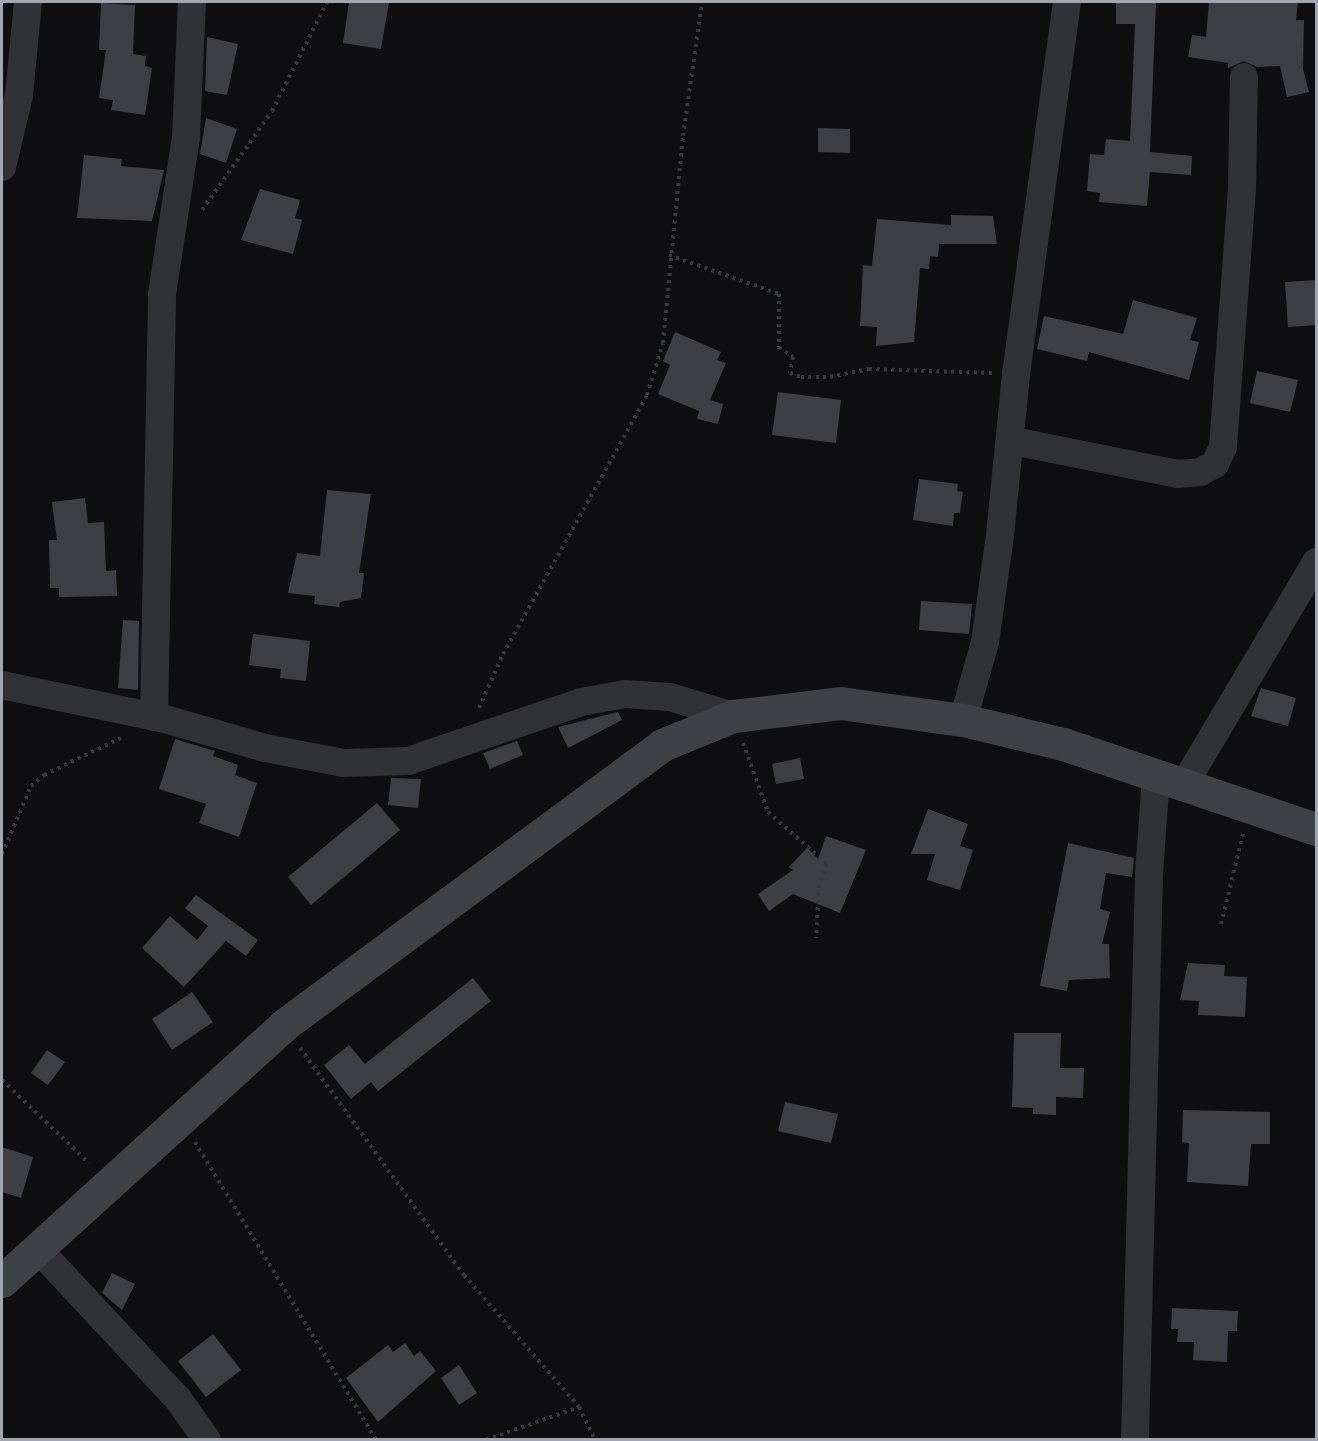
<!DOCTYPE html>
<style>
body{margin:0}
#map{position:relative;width:1318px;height:1441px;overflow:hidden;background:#0f0f11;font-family:"Roboto Condensed",sans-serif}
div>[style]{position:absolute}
.building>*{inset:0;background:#3e3f44}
.path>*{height:4px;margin-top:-2px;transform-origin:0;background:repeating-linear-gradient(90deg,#36393c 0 3px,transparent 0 7.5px)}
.street>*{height:28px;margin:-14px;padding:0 14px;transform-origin:14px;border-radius:14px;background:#303235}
.secondary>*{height:33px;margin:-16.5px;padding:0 16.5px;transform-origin:16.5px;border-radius:16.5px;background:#3e4145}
span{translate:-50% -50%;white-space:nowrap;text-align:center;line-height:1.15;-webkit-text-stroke:6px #0a0a0b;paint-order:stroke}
.frame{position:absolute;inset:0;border:3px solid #a0a7b2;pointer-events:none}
</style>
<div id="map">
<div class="building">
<i style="clip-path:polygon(349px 2px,389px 2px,381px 49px,343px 43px)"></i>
<i style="clip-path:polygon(1116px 2px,1156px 2px,1150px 152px,1192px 156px,1191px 175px,1150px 172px,1147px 206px,1099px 202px,1100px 193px,1087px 191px,1090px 154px,1104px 155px,1106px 139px,1130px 141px,1135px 24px,1116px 24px)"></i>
<i style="clip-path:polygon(1209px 2px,1298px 2px,1296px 20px,1304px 20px,1303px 69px,1309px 92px,1287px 97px,1280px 66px,1257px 67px,1244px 61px,1228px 68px,1228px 63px,1188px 57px,1192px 35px,1206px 37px)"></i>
<i style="clip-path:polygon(101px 3px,135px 5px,133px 54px,146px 56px,145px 66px,152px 68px,145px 115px,111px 110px,113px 100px,99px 98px,106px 50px,99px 50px)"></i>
<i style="clip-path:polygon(207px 37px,238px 44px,227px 95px,205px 91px)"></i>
<i style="clip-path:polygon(206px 118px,237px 129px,226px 163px,200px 154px)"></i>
<i style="clip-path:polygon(818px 128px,850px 129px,850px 153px,818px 152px)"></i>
<i style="clip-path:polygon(84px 155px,122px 159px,121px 166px,164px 170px,152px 221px,77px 218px)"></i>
<i style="clip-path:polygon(260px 189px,300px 200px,295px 218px,302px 220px,293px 254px,241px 240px)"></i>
<i style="clip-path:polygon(951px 215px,993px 216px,997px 244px,939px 244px,938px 257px,930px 256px,929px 269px,920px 268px,914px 342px,876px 346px,877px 327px,860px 326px,863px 265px,872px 266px,877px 219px,951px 225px)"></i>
<i style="clip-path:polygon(1317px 280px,1317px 325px,1288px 327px,1285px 282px)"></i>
<i style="clip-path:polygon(1133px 300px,1197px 318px,1190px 340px,1199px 342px,1189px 380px,1089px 352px,1087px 361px,1037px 349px,1044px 316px,1123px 334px)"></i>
<i style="clip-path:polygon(675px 332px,721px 352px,717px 360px,726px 363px,710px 400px,723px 404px,718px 424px,697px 419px,699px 411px,658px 394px,670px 365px,663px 361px)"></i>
<i style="clip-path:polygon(1257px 371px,1298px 380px,1290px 412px,1250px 403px)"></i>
<i style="clip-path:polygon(778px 392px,841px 400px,836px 443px,772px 435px)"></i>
<i style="clip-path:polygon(919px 479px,958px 484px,957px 491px,963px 492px,960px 513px,954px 513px,953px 526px,913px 520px)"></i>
<i style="clip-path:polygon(327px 490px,371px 494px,359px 573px,364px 573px,361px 598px,340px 602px,339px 607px,314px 604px,315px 596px,288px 593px,297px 553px,320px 556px)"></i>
<i style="clip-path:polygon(85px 498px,88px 523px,104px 522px,106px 571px,116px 570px,117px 596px,59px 597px,59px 588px,50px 588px,49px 540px,57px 540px,52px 502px)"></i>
<i style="clip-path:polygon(921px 601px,972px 604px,969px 634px,919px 630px)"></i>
<i style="clip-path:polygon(123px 620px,139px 621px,138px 690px,118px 688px)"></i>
<i style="clip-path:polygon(253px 634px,310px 641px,306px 681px,280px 678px,281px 669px,249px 665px)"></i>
<i style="clip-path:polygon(1261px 688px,1296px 698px,1288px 726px,1251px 716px)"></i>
<i style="clip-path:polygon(618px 712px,622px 720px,568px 748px,558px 727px)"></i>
<i style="clip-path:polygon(175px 739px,215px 751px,213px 756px,238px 765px,235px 775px,257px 783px,239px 837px,199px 823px,206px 804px,159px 789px)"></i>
<i style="clip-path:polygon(517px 741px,523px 755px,490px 769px,483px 753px)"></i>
<i style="clip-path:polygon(800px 758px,804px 779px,776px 784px,772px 764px)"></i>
<i style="clip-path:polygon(391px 778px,421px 779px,418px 808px,388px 805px)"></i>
<i style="clip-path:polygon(377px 803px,400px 830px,311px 905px,288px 877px)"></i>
<i style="clip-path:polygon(928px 809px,968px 824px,960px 846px,973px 850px,960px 890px,927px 880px,935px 854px,911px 854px)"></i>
<i style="clip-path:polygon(826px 836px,866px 850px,840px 913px,793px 894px,769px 911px,758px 894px,793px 870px,789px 867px,807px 848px,818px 859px)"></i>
<i style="clip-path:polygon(1068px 843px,1134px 858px,1132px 877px,1106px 873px,1100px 909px,1110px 912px,1102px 944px,1109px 944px,1110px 978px,1069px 980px,1067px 991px,1040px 986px)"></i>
<i style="clip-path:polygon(196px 895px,258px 940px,246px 956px,226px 941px,184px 987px,142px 948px,170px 916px,197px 940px,208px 926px,185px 908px)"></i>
<i style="clip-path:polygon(1188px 963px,1225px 965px,1224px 976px,1247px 977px,1245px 1017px,1198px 1015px,1199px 1001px,1180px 1000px)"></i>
<i style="clip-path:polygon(473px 978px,491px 1001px,378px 1091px,371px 1082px,351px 1099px,324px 1065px,349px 1045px,365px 1064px)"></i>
<i style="clip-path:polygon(192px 992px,213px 1022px,172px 1050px,152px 1019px)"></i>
<i style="clip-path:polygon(1014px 1033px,1061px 1033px,1060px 1068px,1084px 1068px,1083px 1098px,1056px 1097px,1056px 1115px,1033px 1114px,1033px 1108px,1012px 1107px)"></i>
<i style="clip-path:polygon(47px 1050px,65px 1062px,48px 1085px,31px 1073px)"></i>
<i style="clip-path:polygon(785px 1102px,838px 1114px,831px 1143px,778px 1131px)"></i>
<i style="clip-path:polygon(1183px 1110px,1270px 1112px,1270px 1144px,1251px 1144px,1248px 1186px,1187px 1182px,1189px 1143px,1182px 1142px)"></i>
<i style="clip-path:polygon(2px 1147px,33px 1157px,21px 1198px,2px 1192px)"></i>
<i style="clip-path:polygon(112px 1273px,135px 1284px,122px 1310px,102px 1293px)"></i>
<i style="clip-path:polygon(1172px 1308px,1238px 1311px,1237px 1331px,1228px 1331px,1227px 1362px,1193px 1360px,1194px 1342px,1177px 1342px,1178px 1329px,1171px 1329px)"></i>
<i style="clip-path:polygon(213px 1334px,241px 1370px,206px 1397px,178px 1361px)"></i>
<i style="clip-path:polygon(405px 1343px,414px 1356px,420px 1351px,436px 1371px,378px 1422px,346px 1378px,388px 1345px,393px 1352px)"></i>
<i style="clip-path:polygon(459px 1365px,477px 1393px,459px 1405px,441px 1378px)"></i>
</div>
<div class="path">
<i style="left:202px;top:210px;width:121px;rotate:-54.7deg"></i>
<i style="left:272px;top:111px;width:122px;rotate:-63.2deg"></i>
<i style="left:669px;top:255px;width:117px;rotate:19.5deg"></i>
<i style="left:779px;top:294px;width:53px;rotate:90deg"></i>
<i style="left:779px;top:347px;width:17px;rotate:36deg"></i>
<i style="left:793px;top:357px;width:16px;rotate:101deg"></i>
<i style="left:790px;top:373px;width:12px;rotate:20deg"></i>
<i style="left:801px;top:377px;width:29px"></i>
<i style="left:830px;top:377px;width:40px;rotate:-12deg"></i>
<i style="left:869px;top:369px;width:123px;rotate:1.9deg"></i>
<i style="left:479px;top:708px;width:59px;rotate:-66deg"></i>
<i style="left:503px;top:654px;width:296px;rotate:-60.9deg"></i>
<i style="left:647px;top:395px;width:54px;rotate:-72.9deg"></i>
<i style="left:663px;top:343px;width:208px;rotate:-84.5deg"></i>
<i style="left:683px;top:136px;width:135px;rotate:-81.9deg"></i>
<i style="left:743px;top:743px;width:73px;rotate:70.1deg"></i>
<i style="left:768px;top:812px;width:79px;rotate:41.4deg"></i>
<i style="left:827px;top:864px;width:22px;rotate:111deg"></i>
<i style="left:819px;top:885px;width:53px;rotate:93.2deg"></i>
<i style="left:2px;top:854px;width:74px;rotate:-66.9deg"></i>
<i style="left:31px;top:786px;width:17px;rotate:-40deg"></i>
<i style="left:44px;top:775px;width:88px;rotate:-25.7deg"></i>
<i style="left:1221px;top:924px;width:93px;rotate:-76.3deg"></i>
<i style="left:300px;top:1048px;width:280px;rotate:54.2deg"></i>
<i style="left:464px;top:1275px;width:175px;rotate:48.9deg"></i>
<i style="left:579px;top:1407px;width:37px;rotate:64deg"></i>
<i style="left:2px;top:1080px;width:120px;rotate:43.7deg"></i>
<i style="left:195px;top:1142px;width:349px;rotate:58.7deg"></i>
<i style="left:486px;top:1440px;width:99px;rotate:-19.5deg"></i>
</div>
<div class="street">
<i style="left:2px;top:167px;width:74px;rotate:-76.7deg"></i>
<i style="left:19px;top:95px;width:93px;rotate:-84.5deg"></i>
<i style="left:1013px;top:441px;width:168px;rotate:11.3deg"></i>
<i style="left:1178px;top:474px;width:22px;rotate:-5deg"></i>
<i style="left:1200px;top:472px;width:17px;rotate:-28deg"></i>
<i style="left:1215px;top:464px;width:19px;rotate:-65deg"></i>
<i style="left:1223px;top:447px;width:260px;rotate:-85.8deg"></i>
<i style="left:1242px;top:188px;width:111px;rotate:-89deg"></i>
<i style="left:2px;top:685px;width:167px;rotate:11.8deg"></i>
<i style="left:165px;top:719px;width:104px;rotate:16.2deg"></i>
<i style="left:265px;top:748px;width:80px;rotate:10.8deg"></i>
<i style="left:344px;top:763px;width:64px;rotate:-1.8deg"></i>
<i style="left:408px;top:761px;width:183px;rotate:-18.8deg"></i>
<i style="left:581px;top:702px;width:45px;rotate:-10.3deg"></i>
<i style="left:625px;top:694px;width:45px;rotate:3.8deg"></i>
<i style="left:670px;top:697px;width:66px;rotate:16.8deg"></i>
<i style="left:154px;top:717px;width:423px;rotate:-88.9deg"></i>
<i style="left:162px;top:294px;width:158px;rotate:-81.3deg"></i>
<i style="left:186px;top:138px;width:136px;rotate:-87.5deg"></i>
<i style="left:963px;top:720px;width:81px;rotate:-74.2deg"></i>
<i style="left:985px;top:642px;width:108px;rotate:-82deg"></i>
<i style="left:1000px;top:535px;width:162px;rotate:-84.3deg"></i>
<i style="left:1016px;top:374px;width:375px;rotate:-82.2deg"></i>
<i style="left:1185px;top:783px;width:257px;rotate:-59.3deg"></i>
<i style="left:39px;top:1250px;width:204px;rotate:47deg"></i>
<i style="left:178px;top:1399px;width:50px;rotate:54.7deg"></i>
<i style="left:1135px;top:1440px;width:566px;rotate:-88.58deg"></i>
<i style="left:1149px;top:874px;width:98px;rotate:-85.9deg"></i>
</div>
<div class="secondary">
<i style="left:2px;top:1281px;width:381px;rotate:-42.2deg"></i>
<i style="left:284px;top:1025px;width:470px;rotate:-36.5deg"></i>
<i style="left:662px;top:745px;width:77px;rotate:-22.2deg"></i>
<i style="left:733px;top:716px;width:108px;rotate:-6.9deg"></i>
<i style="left:840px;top:703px;width:124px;rotate:7.9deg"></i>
<i style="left:963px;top:720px;width:103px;rotate:13.5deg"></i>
<i style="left:1063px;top:744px;width:267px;rotate:18.6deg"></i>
</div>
<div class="frame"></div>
</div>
